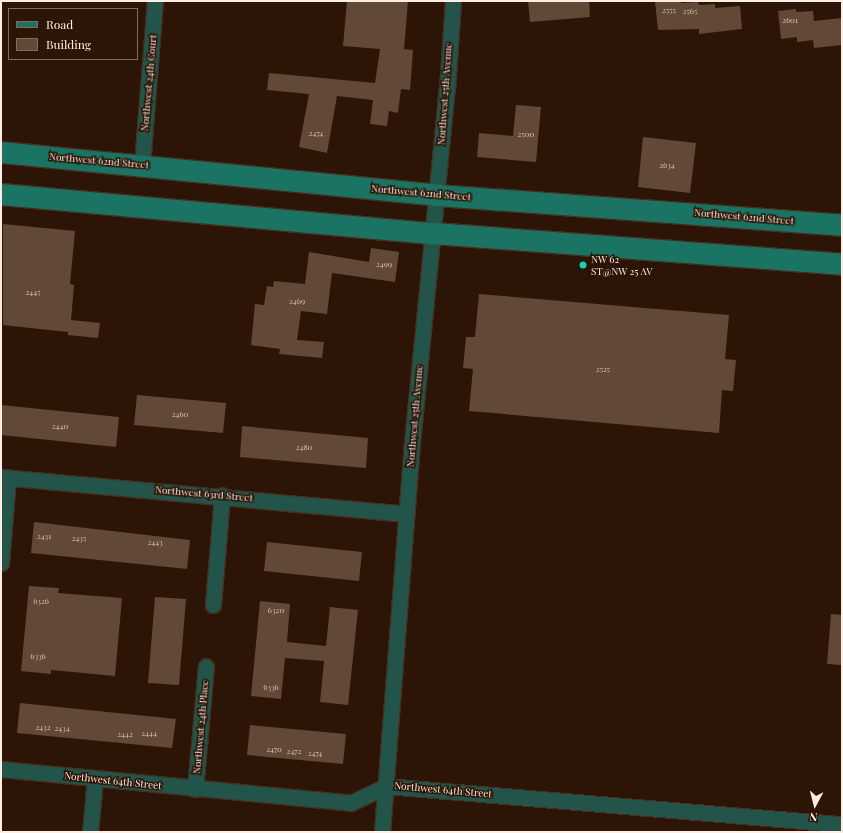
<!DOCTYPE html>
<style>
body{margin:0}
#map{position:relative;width:843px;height:833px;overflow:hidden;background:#2c1506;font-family:"Playfair Display",serif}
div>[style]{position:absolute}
.building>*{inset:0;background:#624837}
.roads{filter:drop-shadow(1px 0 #452f21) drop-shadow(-1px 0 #452f21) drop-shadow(0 1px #452f21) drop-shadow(0 -1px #452f21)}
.minor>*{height:15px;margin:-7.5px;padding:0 7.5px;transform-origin:7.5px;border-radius:7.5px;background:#235449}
.secondary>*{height:21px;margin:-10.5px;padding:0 10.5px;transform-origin:10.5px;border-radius:10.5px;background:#1b7463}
.dots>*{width:11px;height:11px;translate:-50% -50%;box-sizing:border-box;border:2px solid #2c1506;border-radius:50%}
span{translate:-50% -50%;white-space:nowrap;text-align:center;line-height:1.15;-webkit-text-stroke:3px #2c1506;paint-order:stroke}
.number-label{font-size:8px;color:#d7c4b8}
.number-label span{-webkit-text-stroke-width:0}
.street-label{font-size:10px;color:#feede3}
.poi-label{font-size:10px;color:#feede3}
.left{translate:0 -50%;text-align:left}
.frame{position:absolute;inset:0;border:2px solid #feede3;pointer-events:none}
.legend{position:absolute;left:8px;top:8px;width:130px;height:52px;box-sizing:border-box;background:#2c1506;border:1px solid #806b5e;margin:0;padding:5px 7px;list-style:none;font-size:12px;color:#feede3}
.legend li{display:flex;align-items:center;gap:8px;height:20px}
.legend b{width:20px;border:1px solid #806b5e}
.north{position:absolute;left:795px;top:785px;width:40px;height:40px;-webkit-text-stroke:3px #2c1506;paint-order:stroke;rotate:187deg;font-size:11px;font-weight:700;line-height:16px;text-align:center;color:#feede3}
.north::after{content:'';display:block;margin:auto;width:14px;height:18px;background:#feede3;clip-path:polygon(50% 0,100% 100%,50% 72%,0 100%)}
</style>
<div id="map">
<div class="building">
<i style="clip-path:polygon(347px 1px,408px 1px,404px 49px,413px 50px,410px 90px,401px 89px,398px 113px,389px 111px,387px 126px,370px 124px,373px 100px,337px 96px,327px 153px,299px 147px,309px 94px,267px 90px,269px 73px,375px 83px,380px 49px,343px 46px)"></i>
<i style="clip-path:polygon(528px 1px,589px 1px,590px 17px,530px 22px)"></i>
<i style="clip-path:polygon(681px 1px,681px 3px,698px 2px,699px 5px,715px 4px,715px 8px,740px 6px,742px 29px,699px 34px,699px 29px,658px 30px,655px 2px)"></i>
<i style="clip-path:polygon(796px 9px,796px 12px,813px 11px,814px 21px,842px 18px,842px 45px,814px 48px,813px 40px,797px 42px,797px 37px,781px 39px,778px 11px)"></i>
<i style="clip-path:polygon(516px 105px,541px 107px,536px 162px,477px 157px,479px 133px,513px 136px)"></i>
<i style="clip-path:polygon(643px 137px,696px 143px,690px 193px,638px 187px)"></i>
<i style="clip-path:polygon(3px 224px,75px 231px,70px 284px,74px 285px,71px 320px,100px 323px,98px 338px,68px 335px,68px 332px,3px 325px)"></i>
<i style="clip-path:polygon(371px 248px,399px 252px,395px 282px,332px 273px,327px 314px,301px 311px,297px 340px,324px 342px,322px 358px,279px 354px,280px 349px,251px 345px,255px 304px,264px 305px,267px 286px,273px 287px,274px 281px,305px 284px,309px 252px,369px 262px)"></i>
<i style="clip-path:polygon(479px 294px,729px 315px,725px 359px,736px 360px,733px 391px,722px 390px,719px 433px,469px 411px,473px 369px,463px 368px,466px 337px,475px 337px)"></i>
<i style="clip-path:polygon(137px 395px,226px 403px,223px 433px,134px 425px)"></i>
<i style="clip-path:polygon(1px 405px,119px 417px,116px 447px,1px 435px)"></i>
<i style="clip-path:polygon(242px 426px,368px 438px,366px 468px,240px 457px)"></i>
<i style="clip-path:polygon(34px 522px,190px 540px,187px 569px,31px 553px)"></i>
<i style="clip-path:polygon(267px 542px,362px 552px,359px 581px,264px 571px)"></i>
<i style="clip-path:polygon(29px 586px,59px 588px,58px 593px,122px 598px,115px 676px,51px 670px,51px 674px,21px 671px)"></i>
<i style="clip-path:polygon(155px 597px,186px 599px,179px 685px,148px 683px)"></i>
<i style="clip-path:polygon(260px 601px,290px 604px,287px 642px,326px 646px,330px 607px,358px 610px,348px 705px,320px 702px,324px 661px,285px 658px,281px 699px,251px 696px)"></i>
<i style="clip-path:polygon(831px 614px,842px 615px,842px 665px,827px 664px)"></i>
<i style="clip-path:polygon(20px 703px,176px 719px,172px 748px,17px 733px)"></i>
<i style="clip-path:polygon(250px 725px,346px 734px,343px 764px,247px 755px)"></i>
</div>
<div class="roads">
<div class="minor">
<i style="left:142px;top:165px;width:165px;rotate:-85.5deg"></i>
<i style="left:1px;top:477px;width:407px;rotate:5.2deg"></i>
<i style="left:1px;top:563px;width:86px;rotate:-85.3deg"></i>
<i style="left:213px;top:605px;width:110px;rotate:-85.3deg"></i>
<i style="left:1px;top:769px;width:352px;rotate:5.5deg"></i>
<i style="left:351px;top:803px;width:39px;rotate:-26deg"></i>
<i style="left:386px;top:786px;width:458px;rotate:4.8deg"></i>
<i style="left:195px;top:789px;width:123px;rotate:-84.9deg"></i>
<i style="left:90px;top:832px;width:53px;rotate:-84.6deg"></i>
<i style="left:382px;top:832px;width:390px;rotate:-85.6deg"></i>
<i style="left:412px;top:443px;width:356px;rotate:-84.4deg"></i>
<i style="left:447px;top:89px;width:88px;rotate:-86.1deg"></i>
</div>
<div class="secondary">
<i style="left:1px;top:152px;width:438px;rotate:5.6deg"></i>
<i style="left:437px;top:195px;width:406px;rotate:4.2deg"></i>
<i style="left:1px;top:194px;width:434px;rotate:5.2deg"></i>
<i style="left:433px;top:233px;width:410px;rotate:4.3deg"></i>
</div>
</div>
<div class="dots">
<i style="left:583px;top:265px;background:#0dd5b5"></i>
</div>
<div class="number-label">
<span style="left:669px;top:10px">2555</span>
<span style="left:690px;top:11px">2565</span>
<span style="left:790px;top:20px">2601</span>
<span style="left:316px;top:133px">2474</span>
<span style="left:526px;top:134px">2500</span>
<span style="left:667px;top:165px">2634</span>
<span style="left:384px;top:264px">2499</span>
<span style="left:33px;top:292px">2445</span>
<span style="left:297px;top:301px">2469</span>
<span style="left:603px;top:369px">2525</span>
<span style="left:180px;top:414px">2460</span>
<span style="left:60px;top:426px">2440</span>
<span style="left:304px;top:447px">2480</span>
<span style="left:44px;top:536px">2431</span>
<span style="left:79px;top:538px">2435</span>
<span style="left:155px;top:542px">2443</span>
<span style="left:41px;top:601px">6326</span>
<span style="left:276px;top:610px">6320</span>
<span style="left:38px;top:656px">6336</span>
<span style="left:271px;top:687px">6336</span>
<span style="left:43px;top:727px">2432</span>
<span style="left:62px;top:728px">2434</span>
<span style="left:149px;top:733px">2444</span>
<span style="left:125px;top:734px">2442</span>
<span style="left:274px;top:749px">2470</span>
<span style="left:294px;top:751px">2472</span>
<span style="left:315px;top:753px">2474</span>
</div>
<div class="street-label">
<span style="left:149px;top:83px;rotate:-85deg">Northwest 24th Court</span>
<span style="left:445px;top:94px;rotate:-86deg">Northwest 25th Avenue</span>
<span style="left:99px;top:161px;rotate:5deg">Northwest 62nd Street</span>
<span style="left:421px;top:193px;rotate:5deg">Northwest 62nd Street</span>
<span style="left:744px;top:217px;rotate:5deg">Northwest 62nd Street</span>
<span style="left:415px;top:416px;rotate:-85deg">Northwest 25th Avenue</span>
<span style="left:204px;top:494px;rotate:5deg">Northwest 63rd Street</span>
<span style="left:201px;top:727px;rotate:-85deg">Northwest 24th Place</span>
<span style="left:113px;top:781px;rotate:6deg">Northwest 64th Street</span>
<span style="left:443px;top:790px;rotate:5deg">Northwest 64th Street</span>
</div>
<div class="poi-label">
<span class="left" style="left:591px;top:265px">NW 62<br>ST@NW 25 AV</span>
</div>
<div class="frame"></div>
<ul class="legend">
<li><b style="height:5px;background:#1b7463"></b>Road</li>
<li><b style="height:11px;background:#624837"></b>Building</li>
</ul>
<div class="north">N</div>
</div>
